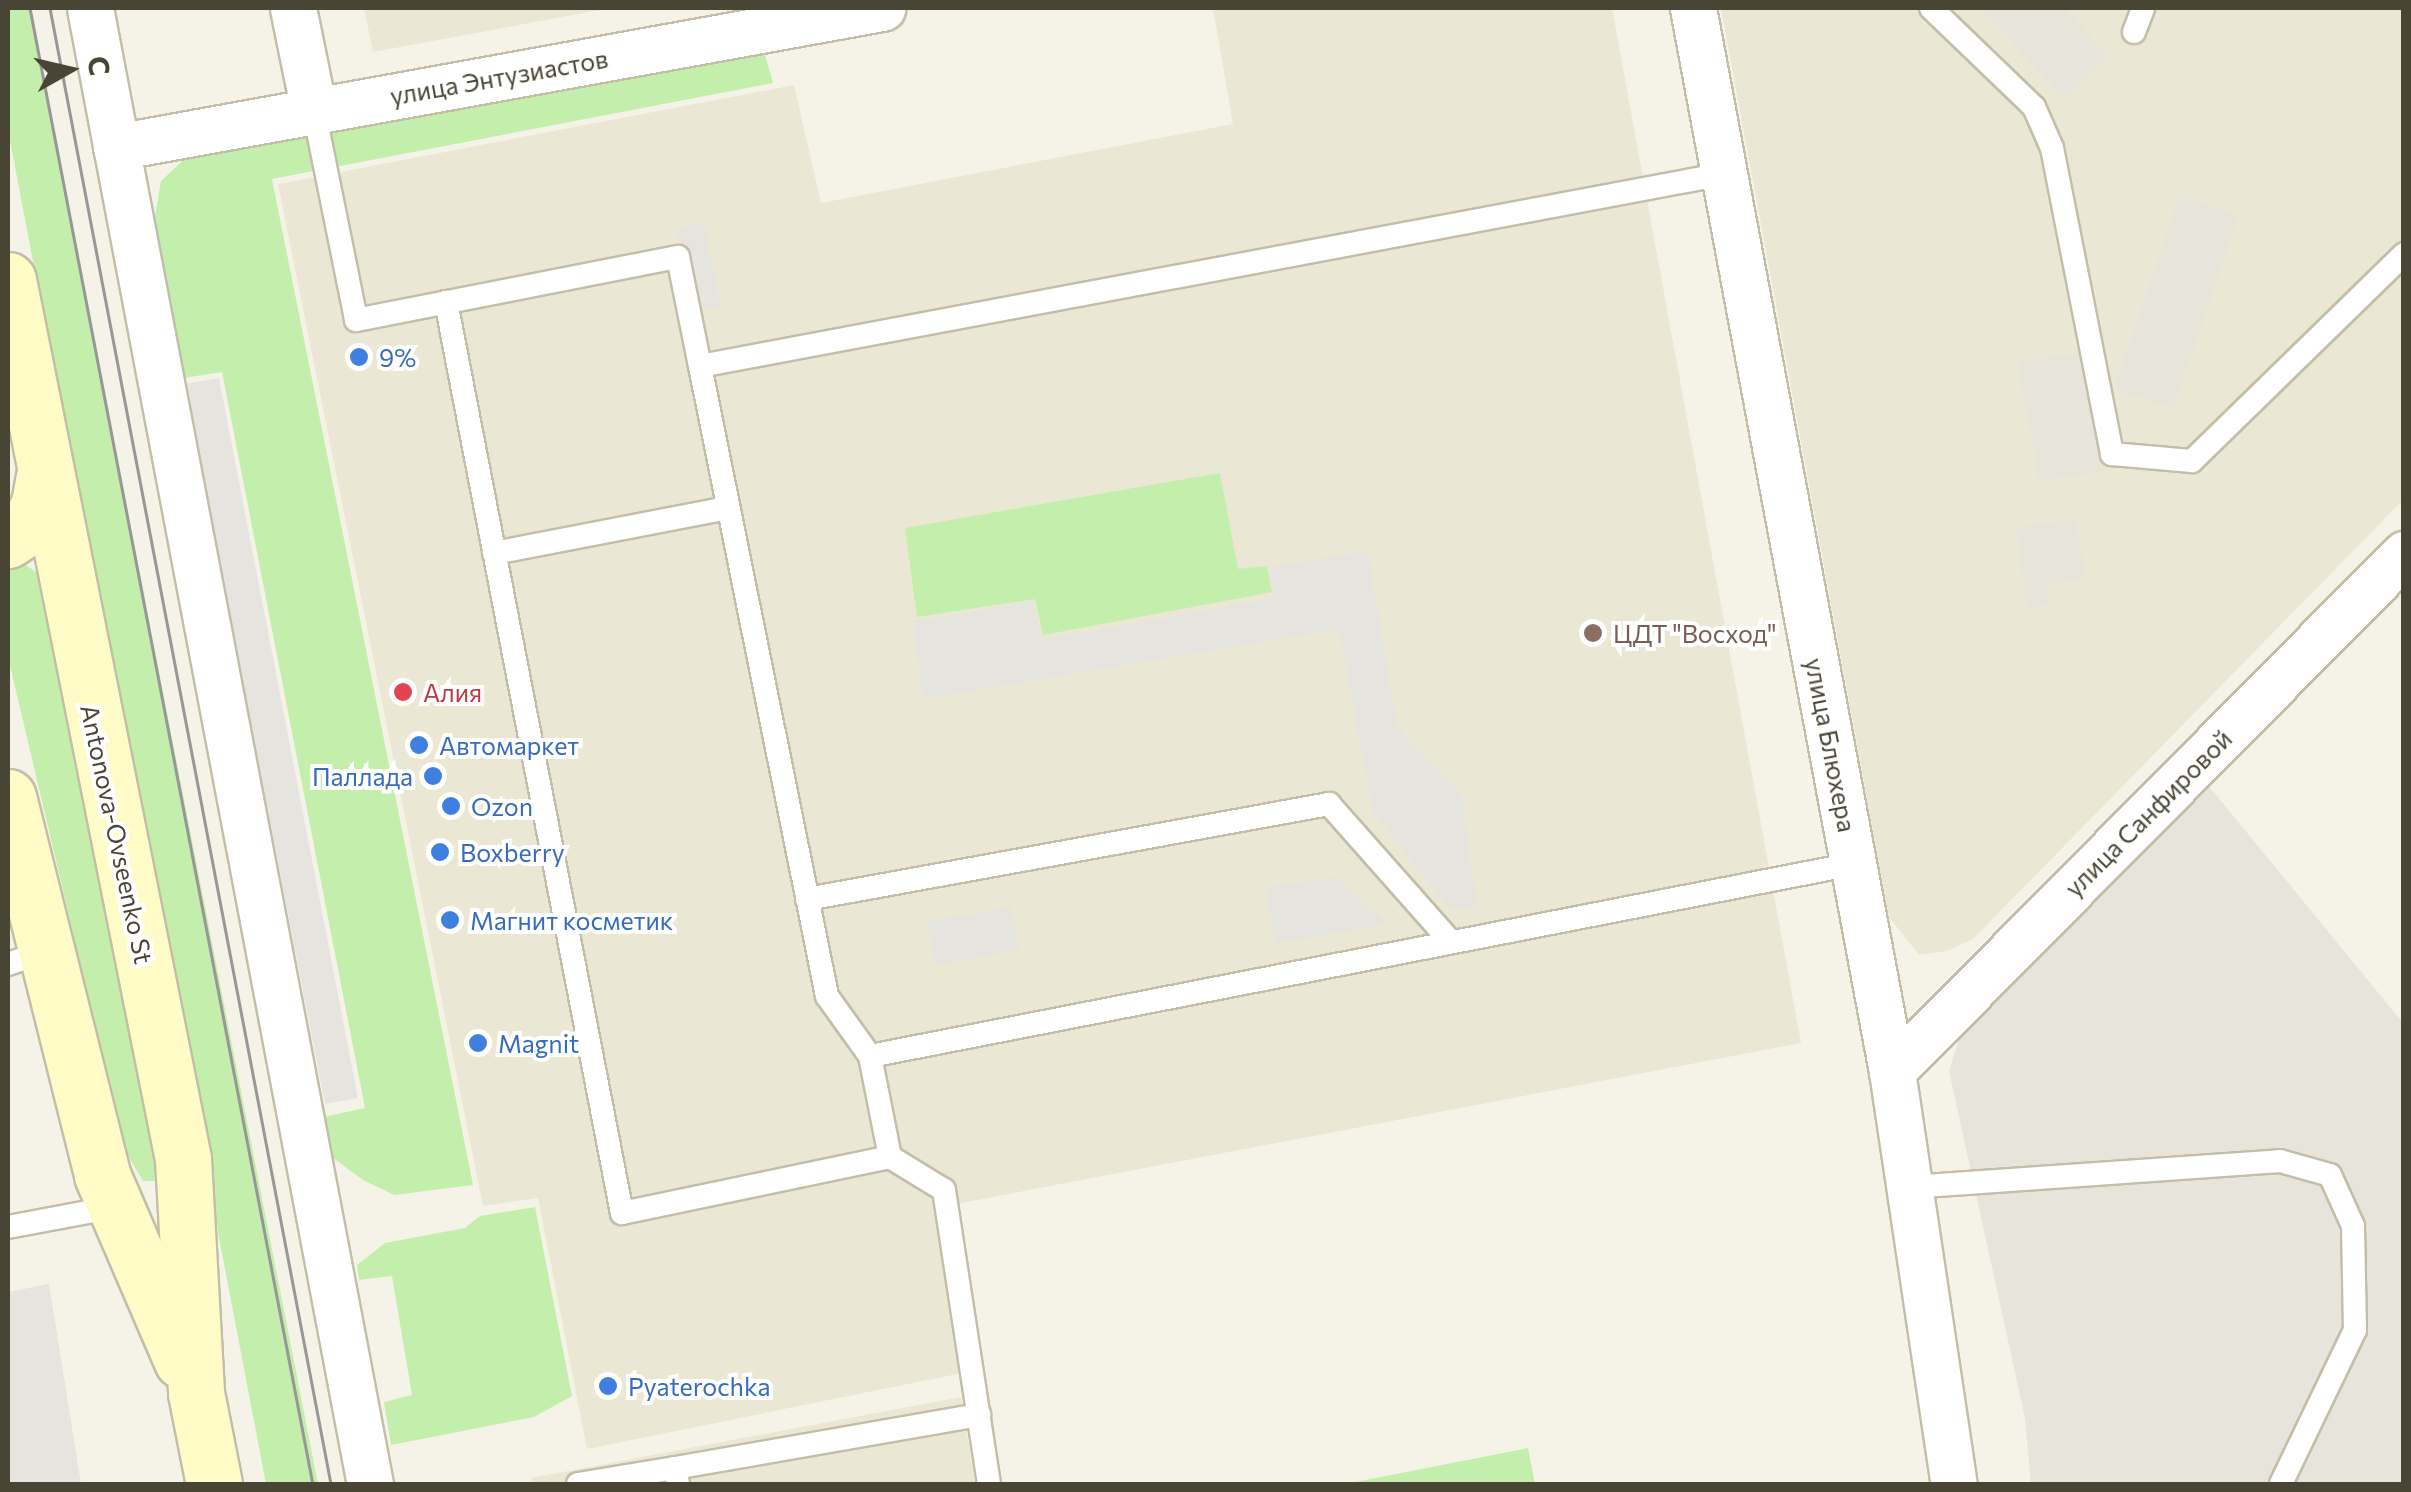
<!DOCTYPE html>
<meta charset="utf-8">
<style>
body{margin:0}
#map{position:relative;width:2411px;height:1492px;overflow:hidden;background:#f5f3e7;font-family:Commissioner,sans-serif}
div>[style]{position:absolute}
.residential>*{inset:0;background:#eae7d4}
.industrial>*{inset:0;background:#e7e4db}
.green>*{inset:0;background:#c4eeab}
.parking>*{inset:0;background:#e6e4df}
.roads{filter:drop-shadow(2px 0 #c2bea8) drop-shadow(-2px 0 #c2bea8) drop-shadow(0 2px #c2bea8) drop-shadow(0 -2px #c2bea8)}
.service>*{height:22px;margin:-11px;padding:0 11px;transform-origin:11px;border-radius:11px;background:#fff}
.minor>*{height:45px;margin:-22.5px;padding:0 22.5px;transform-origin:22.5px;border-radius:22.5px;background:#fff}
.secondary>*{height:55px;margin:-27.5px;padding:0 27.5px;transform-origin:27.5px;border-radius:27.5px;background:#fffbc7}
.tram>*{height:2.5px;margin:-1.25px;padding:0 1.25px;transform-origin:1.25px;border-radius:1.25px;background:#979797}
.dots>*{width:28px;height:28px;translate:-50% -50%;box-sizing:border-box;border:5px solid #fff;border-radius:50%}
span{translate:-50% -50%;white-space:nowrap;text-align:center;line-height:1.15;-webkit-text-stroke:8px #fff;paint-order:stroke}
.street-label{font-size:25px;color:#494535}
.shop-label{font-size:25px;color:#366cbe}
.left{translate:0 -50%;text-align:left}
.right{translate:-100% -50%;text-align:right}
.education-label{font-size:25px;color:#785e54}
.health-label{font-size:25px;color:#be3a42}
.frame{position:absolute;inset:0;border:10px solid #494535;pointer-events:none}
.north{position:absolute;left:20px;top:20px;width:100px;height:100px;-webkit-text-stroke:8px #fff;paint-order:stroke;rotate:82deg;font-size:28px;font-weight:700;line-height:40px;text-align:center;color:#494535}
.north::after{content:'';display:block;margin:auto;width:35px;height:45px;background:#494535;clip-path:polygon(50% 0,100% 100%,50% 72%,0 100%)}
</style>
<div id="map">
<div class="residential">
<i style="clip-path:polygon(364px 8px,611px 8px,373px 52px)"></i>
<i style="clip-path:polygon(1213px 8px,1612px 8px,1801px 1043px,940px 1207px,972px 1371px,587px 1449px,538px 1198px,483px 1206px,278px 184px,794px 85px,821px 203px,1233px 124px)"></i>
<i style="clip-path:polygon(1721px 8px,2403px 8px,2403px 500px,1973px 939px,1947px 951px,1919px 955px,1889px 917px)"></i>
<i style="clip-path:polygon(961px 1397px,975px 1484px,532px 1484px,531px 1478px)"></i>
</div>
<div class="industrial">
<i style="clip-path:polygon(1981px 8px,2064px 8px,2109px 56px,2063px 98px)"></i>
<i style="clip-path:polygon(2180px 196px,2238px 216px,2173px 409px,2114px 389px)"></i>
<i style="clip-path:polygon(2082px 352px,2102px 471px,2039px 481px,2018px 363px)"></i>
<i style="clip-path:polygon(2076px 519px,2085px 579px,2046px 585px,2049px 605px,2027px 608px,2016px 528px)"></i>
<i style="clip-path:polygon(2203px 779px,2403px 1023px,2403px 1484px,2031px 1484px,2025px 1418px,1949px 1071px,1964px 1024px)"></i>
</div>
<div class="green">
<i style="clip-path:polygon(8px 8px,29px 8px,318px 1484px,266px 1484px,8px 130px)"></i>
<i style="clip-path:polygon(753px 43px,765px 55px,773px 83px,272px 179px,473px 1185px,394px 1195px,363px 1180px,332px 1157px,324px 1117px,365px 1108px,222px 372px,183px 378px,153px 228px,161px 181px,193px 151px)"></i>
<i style="clip-path:polygon(1220px 473px,1238px 569px,1267px 566px,1272px 592px,1043px 635px,1035px 599px,917px 617px,905px 528px)"></i>
<i style="clip-path:polygon(24px 564px,41px 575px,162px 1169px,156px 1181px,143px 1181px,124px 1149px,8px 657px,8px 566px)"></i>
<i style="clip-path:polygon(535px 1207px,572px 1396px,534px 1417px,391px 1445px,384px 1402px,412px 1395px,392px 1276px,359px 1280px,357px 1265px,385px 1243px,465px 1228px,480px 1216px)"></i>
<i style="clip-path:polygon(1528px 1448px,1535px 1484px,1345px 1484px)"></i>
</div>
<div class="parking">
<i style="clip-path:polygon(704px 223px,721px 306px,694px 313px,677px 229px)"></i>
<i style="clip-path:polygon(219px 378px,358px 1098px,325px 1104px,185px 384px)"></i>
<i style="clip-path:polygon(1368px 551px,1397px 727px,1461px 793px,1477px 906px,1450px 910px,1373px 811px,1339px 629px,923px 699px,913px 621px,1033px 602px,1042px 640px,1274px 598px,1270px 567px)"></i>
<i style="clip-path:polygon(1334px 877px,1388px 924px,1275px 943px,1266px 888px)"></i>
<i style="clip-path:polygon(1012px 907px,1019px 950px,936px 965px,927px 922px)"></i>
<i style="clip-path:polygon(49px 1284px,81px 1484px,8px 1484px,8px 1292px)"></i>
</div>
<div class="roads">
<div class="service">
<i style="left:1931px;top:8px;width:143px;rotate:43.9deg"></i>
<i style="left:2034px;top:107px;width:45px;rotate:66.3deg"></i>
<i style="left:2052px;top:148px;width:312px;rotate:78.9deg"></i>
<i style="left:2112px;top:454px;width:80px;rotate:5deg"></i>
<i style="left:2192px;top:461px;width:296px;rotate:-44.3deg"></i>
<i style="left:2134px;top:32px;width:26px;rotate:-69deg"></i>
<i style="left:314px;top:111px;width:213px;rotate:78.6deg"></i>
<i style="left:356px;top:320px;width:328px;rotate:-11.1deg"></i>
<i style="left:678px;top:257px;width:111px;rotate:78.6deg"></i>
<i style="left:700px;top:366px;width:1042px;rotate:-10.62deg"></i>
<i style="left:446px;top:302px;width:928px;rotate:79.07deg"></i>
<i style="left:622px;top:1213px;width:274px;rotate:-11.8deg"></i>
<i style="left:890px;top:1157px;width:103px;rotate:-101.2deg"></i>
<i style="left:870px;top:1056px;width:1002px;rotate:-11.05deg"></i>
<i style="left:700px;top:366px;width:643px;rotate:78.6deg"></i>
<i style="left:827px;top:996px;width:74px;rotate:54.4deg"></i>
<i style="left:494px;top:553px;width:238px;rotate:-10.9deg"></i>
<i style="left:807px;top:899px;width:531px;rotate:-10.31deg"></i>
<i style="left:1329px;top:804px;width:184px;rotate:48.5deg"></i>
<i style="left:8px;top:964px;width:40px;rotate:-18.9deg"></i>
<i style="left:890px;top:1157px;width:63px;rotate:31.4deg"></i>
<i style="left:944px;top:1190px;width:297px;rotate:81.3deg"></i>
<i style="left:1910px;top:1187px;width:371px;rotate:-4deg"></i>
<i style="left:2280px;top:1161px;width:52px;rotate:15.6deg"></i>
<i style="left:2330px;top:1175px;width:56px;rotate:65.7deg"></i>
<i style="left:2353px;top:1226px;width:104px;rotate:88.9deg"></i>
<i style="left:2355px;top:1330px;width:171px;rotate:115.7deg"></i>
<i style="left:8px;top:1227px;width:109px;rotate:-10.6deg"></i>
<i style="left:675px;top:1468px;width:309px;rotate:-9.9deg"></i>
<i style="left:578px;top:1484px;width:98px;rotate:-9.4deg"></i>
<i style="left:675px;top:1468px;width:16px;rotate:79deg"></i>
</div>
<div class="minor">
<i style="left:90px;top:8px;width:1502px;rotate:79.26deg"></i>
<i style="left:293px;top:8px;width:105px;rotate:78.5deg"></i>
<i style="left:1693px;top:8px;width:1081px;rotate:79.4deg"></i>
<i style="left:1892px;top:1071px;width:418px;rotate:81.5deg"></i>
<i style="left:116px;top:147px;width:779px;rotate:-10.29deg"></i>
<i style="left:1892px;top:1071px;width:728px;rotate:-45.28deg"></i>
</div>
<div class="secondary">
<i style="left:8px;top:280px;width:896px;rotate:78.74deg"></i>
<i style="left:183px;top:1159px;width:234px;rotate:86.8deg"></i>
<i style="left:196px;top:1393px;width:93px;rotate:78.8deg"></i>
<i style="left:8px;top:540px;width:23px;rotate:-34deg"></i>
<i style="left:27px;top:527px;width:26px;rotate:-62deg"></i>
<i style="left:39px;top:504px;width:27px;rotate:-80deg"></i>
<i style="left:8px;top:797px;width:390px;rotate:76deg"></i>
<i style="left:102px;top:1175px;width:202px;rotate:66.7deg"></i>
</div>
</div>
<div class="tram">
<i style="left:30px;top:8px;width:1503px;rotate:79.15deg"></i>
<i style="left:50px;top:8px;width:1503px;rotate:79.22deg"></i>
</div>
<div class="dots">
<i style="left:359px;top:357px;background:#3f7fe0"></i>
<i style="left:1593px;top:633px;background:#8d6e63"></i>
<i style="left:403px;top:692px;background:#e0444e"></i>
<i style="left:419px;top:745px;background:#3f7fe0"></i>
<i style="left:433px;top:776px;background:#3f7fe0"></i>
<i style="left:451px;top:806px;background:#3f7fe0"></i>
<i style="left:440px;top:852px;background:#3f7fe0"></i>
<i style="left:450px;top:920px;background:#3f7fe0"></i>
<i style="left:478px;top:1043px;background:#3f7fe0"></i>
<i style="left:608px;top:1386px;background:#3f7fe0"></i>
</div>
<div class="street-label">
<span style="left:499px;top:77px;rotate:-10deg">улица Энтузиастов</span>
<span style="left:1831px;top:745px;rotate:79deg">улица Блюхера</span>
<span style="left:2148px;top:813px;rotate:-45deg">улица Санфировой</span>
<span style="left:117px;top:834px;rotate:78deg">Antonova-Ovseenko St</span>
</div>
<div class="shop-label">
<span class="left" style="left:379px;top:357px">9%</span>
<span class="left" style="left:439px;top:745px">Автомаркет</span>
<span class="right" style="left:413px;top:776px">Паллада</span>
<span class="left" style="left:471px;top:806px">Ozon</span>
<span class="left" style="left:460px;top:852px">Boxberry</span>
<span class="left" style="left:470px;top:920px">Магнит косметик</span>
<span class="left" style="left:498px;top:1043px">Magnit</span>
<span class="left" style="left:628px;top:1386px">Pyaterochka</span>
</div>
<div class="education-label">
<span class="left" style="left:1613px;top:633px">ЦДТ "Восход"</span>
</div>
<div class="health-label">
<span class="left" style="left:423px;top:692px">Алия</span>
</div>
<div class="frame"></div>
<div class="north">С</div>
</div>
